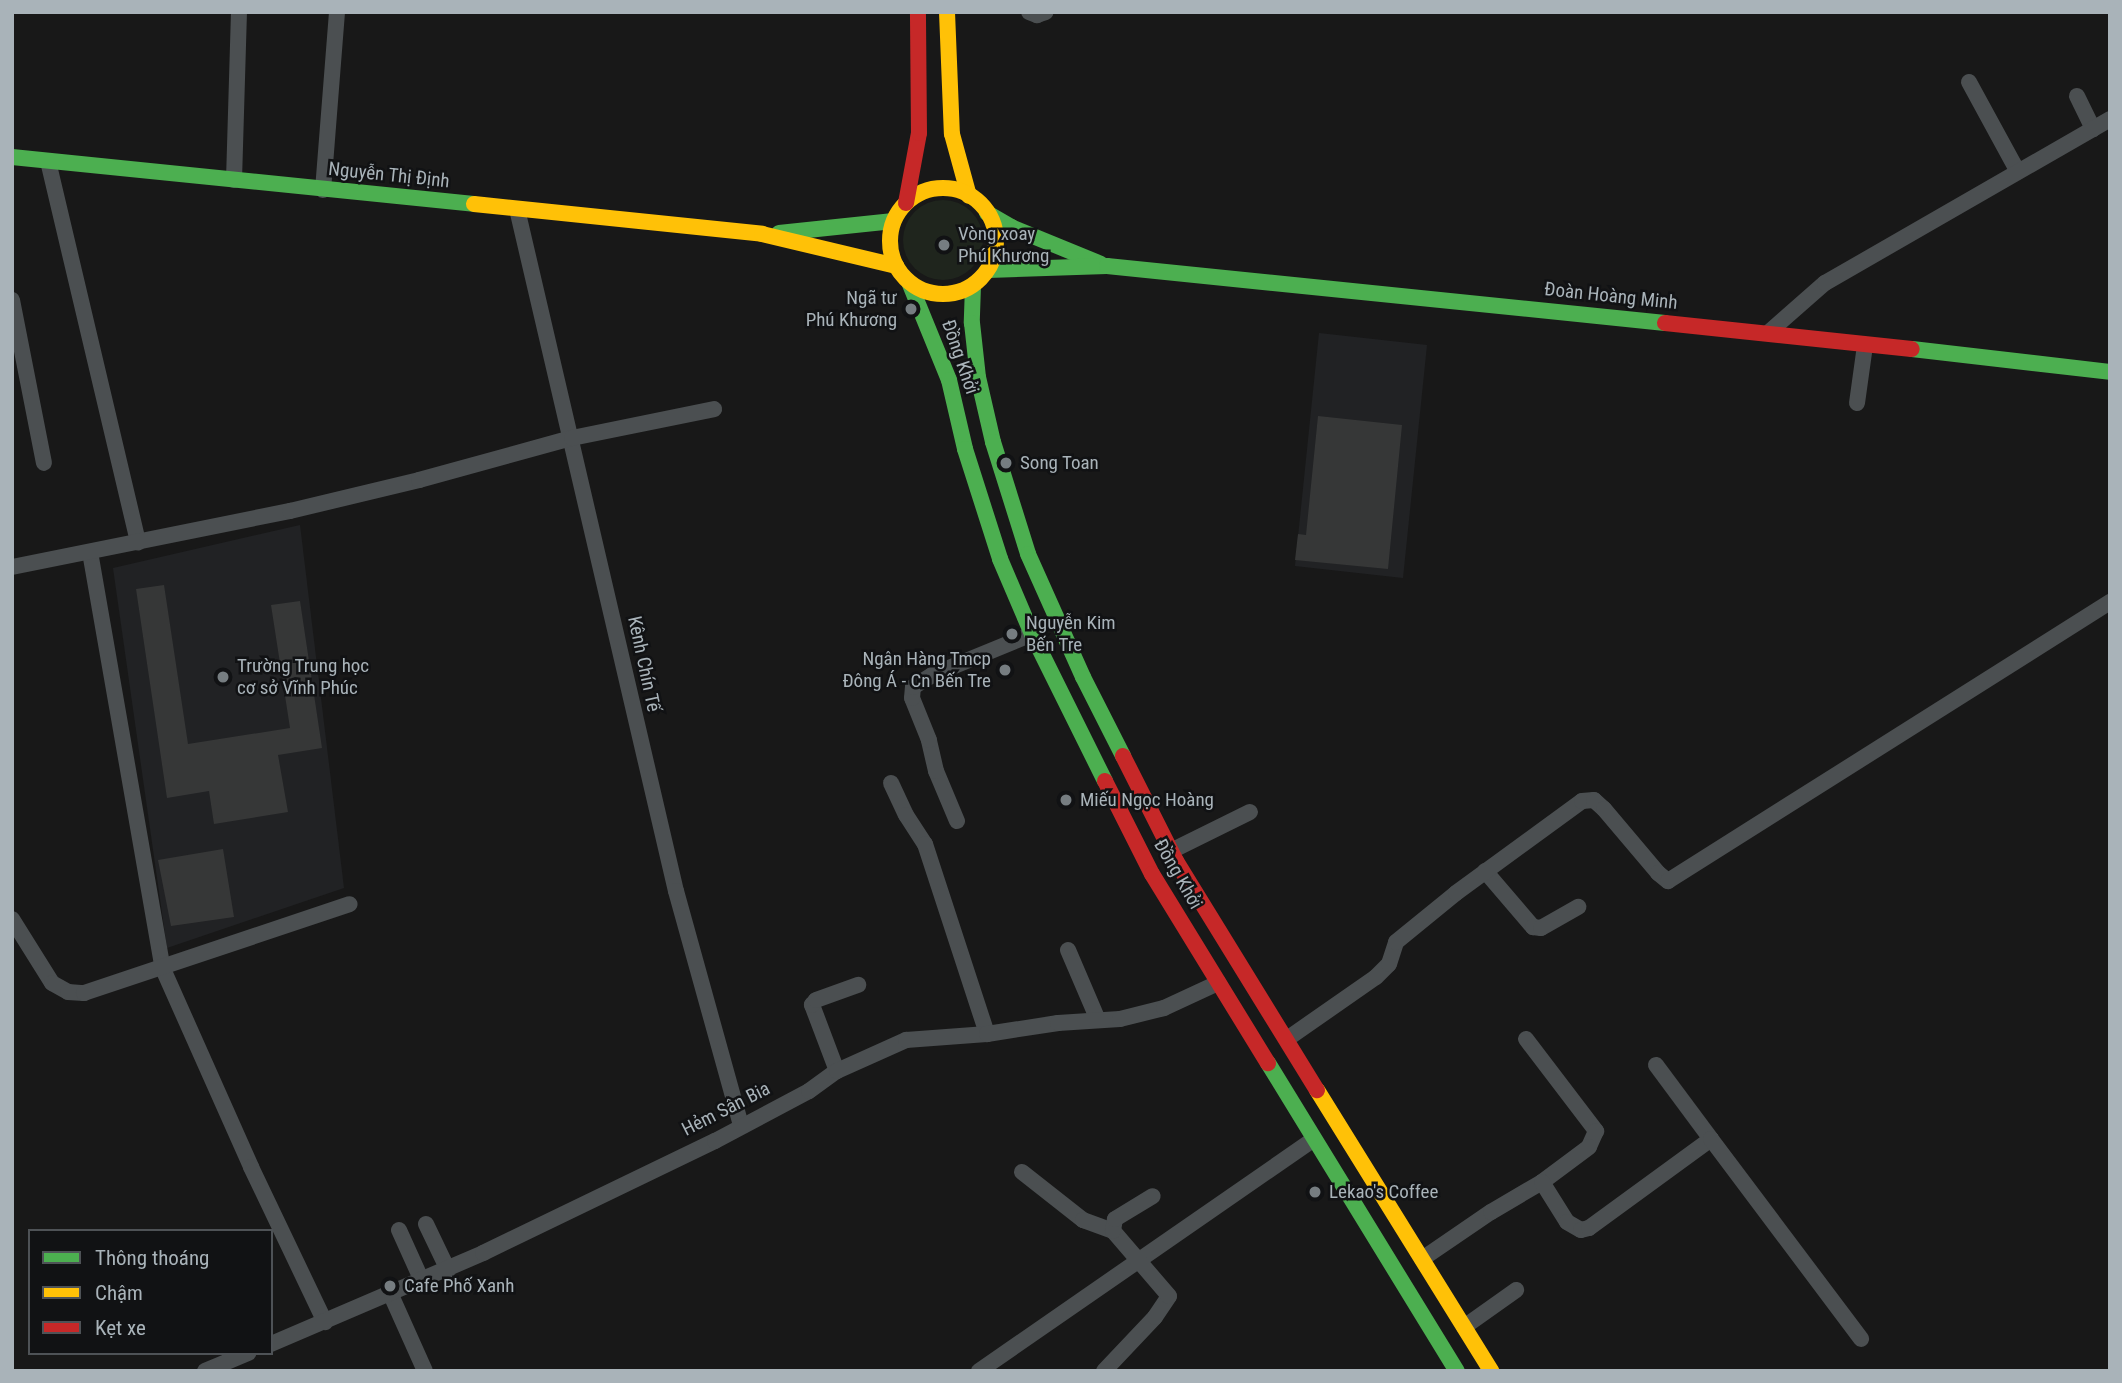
<!DOCTYPE html>
<meta charset="utf-8">
<style>
body{margin:0}
#map{position:relative;width:2122px;height:1383px;overflow:hidden;background:#181818;font-family:"Roboto Condensed",sans-serif}
div>[style]{position:absolute}
.built>*{inset:0;background:#212224}
.green>*{inset:0;background:#1f251d}
.round{border-radius:50%}
.building>*{inset:0;background:#363737}
.street>*{height:16px;margin:-8px;padding:0 8px;transform-origin:8px;border-radius:8px;background:#4b4f51}
.fast>*{height:16px;margin:-8px;padding:0 8px;transform-origin:8px;border-radius:8px;background:#4caf50}
.slow>*{height:16px;margin:-8px;padding:0 8px;transform-origin:8px;border-radius:8px;background:#ffc107}
.slow>.ring{margin:-8px;padding:0;box-sizing:content-box;background:none;border:16px solid #ffc107;border-radius:50%}
.jam>*{height:16px;margin:-8px;padding:0 8px;transform-origin:8px;border-radius:8px;background:#c62828}
.dots>*{width:19px;height:19px;translate:-50% -50%;box-sizing:border-box;border:4px solid #111214;border-radius:50%}
span{translate:-50% -50%;white-space:nowrap;text-align:center;line-height:1.15;-webkit-text-stroke:5px #111214;paint-order:stroke}
.street-label{font-size:19px;color:#a9b3b9}
.poi-label{font-size:19px;color:#a9b3b9}
.left{translate:0 -50%;text-align:left}
.right{translate:-100% -50%;text-align:right}
.frame{position:absolute;inset:0;border:14px solid #a9b3b9;pointer-events:none}
.legend{position:absolute;left:28px;top:1229px;width:245px;height:126px;box-sizing:border-box;background:#111214;border:2px solid #4e5256;margin:0;padding:9px 12px;list-style:none;font-size:21px;color:#a9b3b9}
.legend li{display:flex;align-items:center;gap:14px;height:35px}
.legend b{width:35px;border:2px solid #4e5256}
</style>
<div id="map">
<div class="built">
<i style="clip-path:polygon(1319px 333px,1427px 345px,1403px 578px,1295px 566px)"></i>
<i style="clip-path:polygon(300px 525px,344px 888px,167px 948px,113px 568px)"></i>
</div>
<div class="green">
<i class="round" style="left:903px;top:200px;width:80px;height:80px"></i>
</div>
<div class="building">
<i style="clip-path:polygon(1318px 416px,1402px 425px,1388px 569px,1295px 560px,1298px 534px,1306px 535px)"></i>
<i style="clip-path:polygon(164px 585px,188px 744px,290px 728px,271px 605px,300px 601px,322px 748px,278px 755px,288px 812px,214px 824px,209px 791px,167px 798px,136px 589px)"></i>
<i style="clip-path:polygon(223px 849px,234px 917px,171px 926px,158px 860px)"></i>
</div>
<div class="street">
<i style="left:1029px;top:12px;width:9px;rotate:21deg"></i>
<i style="left:1037px;top:15px;width:9px;rotate:-18deg"></i>
<i style="left:1969px;top:82px;width:102px;rotate:61.4deg"></i>
<i style="left:2077px;top:96px;width:37px;rotate:64deg"></i>
<i style="left:48px;top:161px;width:392px;rotate:76.7deg"></i>
<i style="left:234px;top:180px;width:168px;rotate:-88.3deg"></i>
<i style="left:323px;top:190px;width:179px;rotate:-85.5deg"></i>
<i style="left:517px;top:209px;width:700px;rotate:76.88deg"></i>
<i style="left:676px;top:891px;width:243px;rotate:74.5deg"></i>
<i style="left:12px;top:300px;width:166px;rotate:78.9deg"></i>
<i style="left:1768px;top:333px;width:76px;rotate:-41.3deg"></i>
<i style="left:1825px;top:283px;width:329px;rotate:-29.9deg"></i>
<i style="left:1857px;top:403px;width:59px;rotate:-82.1deg"></i>
<i style="left:90px;top:552px;width:423px;rotate:80.1deg"></i>
<i style="left:163px;top:969px;width:217px;rotate:66deg"></i>
<i style="left:251px;top:1167px;width:172px;rotate:64.5deg"></i>
<i style="left:12px;top:567px;width:284px;rotate:-11.4deg"></i>
<i style="left:290px;top:511px;width:133px;rotate:-13.5deg"></i>
<i style="left:419px;top:480px;width:159px;rotate:-15.4deg"></i>
<i style="left:572px;top:438px;width:145px;rotate:-11.5deg"></i>
<i style="left:891px;top:783px;width:35px;rotate:65deg"></i>
<i style="left:906px;top:815px;width:35px;rotate:57deg"></i>
<i style="left:925px;top:844px;width:200px;rotate:71.9deg"></i>
<i style="left:957px;top:821px;width:54px;rotate:-112.8deg"></i>
<i style="left:936px;top:771px;width:32px;rotate:-103deg"></i>
<i style="left:929px;top:740px;width:45px;rotate:-112deg"></i>
<i style="left:912px;top:698px;width:11px;rotate:-85deg"></i>
<i style="left:913px;top:687px;width:22px;rotate:-32deg"></i>
<i style="left:932px;top:675px;width:108px;rotate:-22.3deg"></i>
<i style="left:1171px;top:851px;width:88px;rotate:-26.3deg"></i>
<i style="left:1485px;top:871px;width:74px;rotate:49.4deg"></i>
<i style="left:1533px;top:927px;width:8px;rotate:7deg"></i>
<i style="left:1541px;top:928px;width:43px;rotate:-29.6deg"></i>
<i style="left:12px;top:919px;width:75px;rotate:58deg"></i>
<i style="left:52px;top:983px;width:18px;rotate:29deg"></i>
<i style="left:68px;top:992px;width:16px;rotate:4deg"></i>
<i style="left:84px;top:993px;width:280px;rotate:-18.5deg"></i>
<i style="left:1068px;top:950px;width:76px;rotate:66.8deg"></i>
<i style="left:1287px;top:1039px;width:108px;rotate:-34.9deg"></i>
<i style="left:1376px;top:977px;width:18px;rotate:-45deg"></i>
<i style="left:1389px;top:964px;width:23px;rotate:-72deg"></i>
<i style="left:1396px;top:942px;width:77px;rotate:-39.2deg"></i>
<i style="left:1456px;top:893px;width:156px;rotate:-36.1deg"></i>
<i style="left:1582px;top:801px;width:12px;rotate:-5deg"></i>
<i style="left:1594px;top:800px;width:13px;rotate:42deg"></i>
<i style="left:1604px;top:809px;width:84px;rotate:49.8deg"></i>
<i style="left:1658px;top:873px;width:13px;rotate:39deg"></i>
<i style="left:1668px;top:881px;width:523px;rotate:-32.26deg"></i>
<i style="left:1526px;top:1039px;width:116px;rotate:52.7deg"></i>
<i style="left:1596px;top:1131px;width:17px;rotate:114deg"></i>
<i style="left:1589px;top:1147px;width:59px;rotate:143.3deg"></i>
<i style="left:1656px;top:1065px;width:92px;rotate:53.4deg"></i>
<i style="left:837px;top:1071px;width:71px;rotate:-110.7deg"></i>
<i style="left:812px;top:1005px;width:6px;rotate:-51deg"></i>
<i style="left:816px;top:1000px;width:45px;rotate:-19.7deg"></i>
<i style="left:1022px;top:1172px;width:78px;rotate:38.2deg"></i>
<i style="left:1083px;top:1220px;width:32px;rotate:20deg"></i>
<i style="left:426px;top:1224px;width:51px;rotate:64.4deg"></i>
<i style="left:399px;top:1230px;width:56px;rotate:65.7deg"></i>
<i style="left:1422px;top:1259px;width:83px;rotate:-34.3deg"></i>
<i style="left:1491px;top:1212px;width:59px;rotate:-30.5deg"></i>
<i style="left:1542px;top:1182px;width:47px;rotate:58deg"></i>
<i style="left:1567px;top:1222px;width:16px;rotate:30deg"></i>
<i style="left:1581px;top:1230px;width:8px;rotate:-14deg"></i>
<i style="left:1589px;top:1228px;width:151px;rotate:-36.1deg"></i>
<i style="left:1711px;top:1139px;width:250px;rotate:53.1deg"></i>
<i style="left:391px;top:1295px;width:83px;rotate:65.9deg"></i>
<i style="left:1464px;top:1327px;width:64px;rotate:-35.4deg"></i>
<i style="left:271px;top:1344px;width:231px;rotate:-23.2deg"></i>
<i style="left:483px;top:1253px;width:258px;rotate:-25.8deg"></i>
<i style="left:715px;top:1141px;width:106px;rotate:-28deg"></i>
<i style="left:809px;top:1091px;width:34px;rotate:-36deg"></i>
<i style="left:837px;top:1071px;width:76px;rotate:-24.2deg"></i>
<i style="left:906px;top:1040px;width:81px;rotate:-4.2deg"></i>
<i style="left:987px;top:1034px;width:72px;rotate:-8.8deg"></i>
<i style="left:1058px;top:1023px;width:62px;rotate:-3.7deg"></i>
<i style="left:1120px;top:1019px;width:45px;rotate:-14deg"></i>
<i style="left:1164px;top:1008px;width:60px;rotate:-24.8deg"></i>
<i style="left:205px;top:1371px;width:47px;rotate:-22.7deg"></i>
<i style="left:979px;top:1371px;width:406px;rotate:-34.7deg"></i>
<i style="left:1104px;top:1371px;width:74px;rotate:-46.6deg"></i>
<i style="left:1155px;top:1317px;width:25px;rotate:-56deg"></i>
<i style="left:1169px;top:1296px;width:86px;rotate:-130.7deg"></i>
<i style="left:1113px;top:1231px;width:12px;rotate:-81deg"></i>
<i style="left:1115px;top:1219px;width:44px;rotate:-31.2deg"></i>
</div>
<div class="fast">
<i style="left:12px;top:157px;width:464px;rotate:5.8deg"></i>
<i style="left:987px;top:213px;width:28px;rotate:30deg"></i>
<i style="left:1011px;top:227px;width:97px;rotate:22.3deg"></i>
<i style="left:779px;top:233px;width:115px;rotate:-6deg"></i>
<i style="left:988px;top:270px;width:119px;rotate:-1.9deg"></i>
<i style="left:1107px;top:266px;width:561px;rotate:5.83deg"></i>
<i style="left:909px;top:282px;width:106px;rotate:67.8deg"></i>
<i style="left:949px;top:380px;width:71px;rotate:76.9deg"></i>
<i style="left:965px;top:449px;width:115px;rotate:72.3deg"></i>
<i style="left:1000px;top:559px;width:82px;rotate:66.9deg"></i>
<i style="left:1032px;top:634px;width:164px;rotate:63.6deg"></i>
<i style="left:973px;top:286px;width:37px;rotate:92deg"></i>
<i style="left:972px;top:323px;width:54px;rotate:83.7deg"></i>
<i style="left:978px;top:377px;width:67px;rotate:77deg"></i>
<i style="left:993px;top:442px;width:117px;rotate:72.6deg"></i>
<i style="left:1028px;top:554px;width:135px;rotate:65.9deg"></i>
<i style="left:1083px;top:677px;width:89px;rotate:63.1deg"></i>
<i style="left:1912px;top:349px;width:199px;rotate:6.6deg"></i>
<i style="left:1268px;top:1063px;width:361px;rotate:58.5deg"></i>
</div>
<div class="slow">
<i style="left:947px;top:12px;width:122px;rotate:87.7deg"></i>
<i style="left:952px;top:134px;width:64px;rotate:74.7deg"></i>
<i class="ring" style="left:890px;top:188px;width:90px;height:90px"></i>
<i style="left:474px;top:204px;width:290px;rotate:5.9deg"></i>
<i style="left:762px;top:234px;width:138px;rotate:13.4deg"></i>
<i style="left:1317px;top:1090px;width:331px;rotate:58.2deg"></i>
</div>
<div class="jam">
<i style="left:906px;top:203px;width:71px;rotate:-79.5deg"></i>
<i style="left:919px;top:133px;width:121px;rotate:-90.5deg"></i>
<i style="left:1665px;top:323px;width:248px;rotate:6deg"></i>
<i style="left:1123px;top:756px;width:118px;rotate:63.2deg"></i>
<i style="left:1176px;top:861px;width:269px;rotate:58.4deg"></i>
<i style="left:1105px;top:781px;width:104px;rotate:63.2deg"></i>
<i style="left:1152px;top:874px;width:222px;rotate:58.5deg"></i>
</div>
<div class="dots">
<i style="left:944px;top:245px;background:#767d81"></i>
<i style="left:911px;top:309px;background:#767d81"></i>
<i style="left:1006px;top:463px;background:#767d81"></i>
<i style="left:1012px;top:634px;background:#767d81"></i>
<i style="left:1005px;top:670px;background:#767d81"></i>
<i style="left:223px;top:677px;background:#767d81"></i>
<i style="left:1066px;top:800px;background:#767d81"></i>
<i style="left:1315px;top:1192px;background:#767d81"></i>
<i style="left:390px;top:1286px;background:#767d81"></i>
</div>
<div class="street-label">
<span style="left:389px;top:175px;rotate:6deg">Nguyễn Thị Định</span>
<span style="left:1611px;top:296px;rotate:6deg">Đoàn Hoàng Minh</span>
<span style="left:960px;top:357px;rotate:71deg">Đồng Khởi</span>
<span style="left:644px;top:664px;rotate:78deg">Kênh Chín Tế</span>
<span style="left:1178px;top:874px;rotate:60deg">Đồng Khởi</span>
<span style="left:726px;top:1109px;rotate:-27deg">Hẻm Sân Bia</span>
</div>
<div class="poi-label">
<span class="left" style="left:958px;top:245px">Vòng xoay<br>Phú Khương</span>
<span class="right" style="left:897px;top:309px">Ngã tư<br>Phú Khương</span>
<span class="left" style="left:1020px;top:463px">Song Toan</span>
<span class="left" style="left:1026px;top:634px">Nguyễn Kim<br>Bến Tre</span>
<span class="right" style="left:991px;top:670px">Ngân Hàng Tmcp<br>Đông Á - Cn Bến Tre</span>
<span class="left" style="left:237px;top:677px">Trường Trung học<br>cơ sở Vĩnh Phúc</span>
<span class="left" style="left:1080px;top:800px">Miếu Ngọc Hoàng</span>
<span class="left" style="left:1329px;top:1192px">Lekao's Coffee</span>
<span class="left" style="left:404px;top:1286px">Cafe Phố Xanh</span>
</div>
<div class="frame"></div>
<ul class="legend">
<li><b style="height:9px;background:#4caf50"></b>Thông thoáng</li>
<li><b style="height:9px;background:#ffc107"></b>Chậm</li>
<li><b style="height:9px;background:#c62828"></b>Kẹt xe</li>
</ul>
</div>
